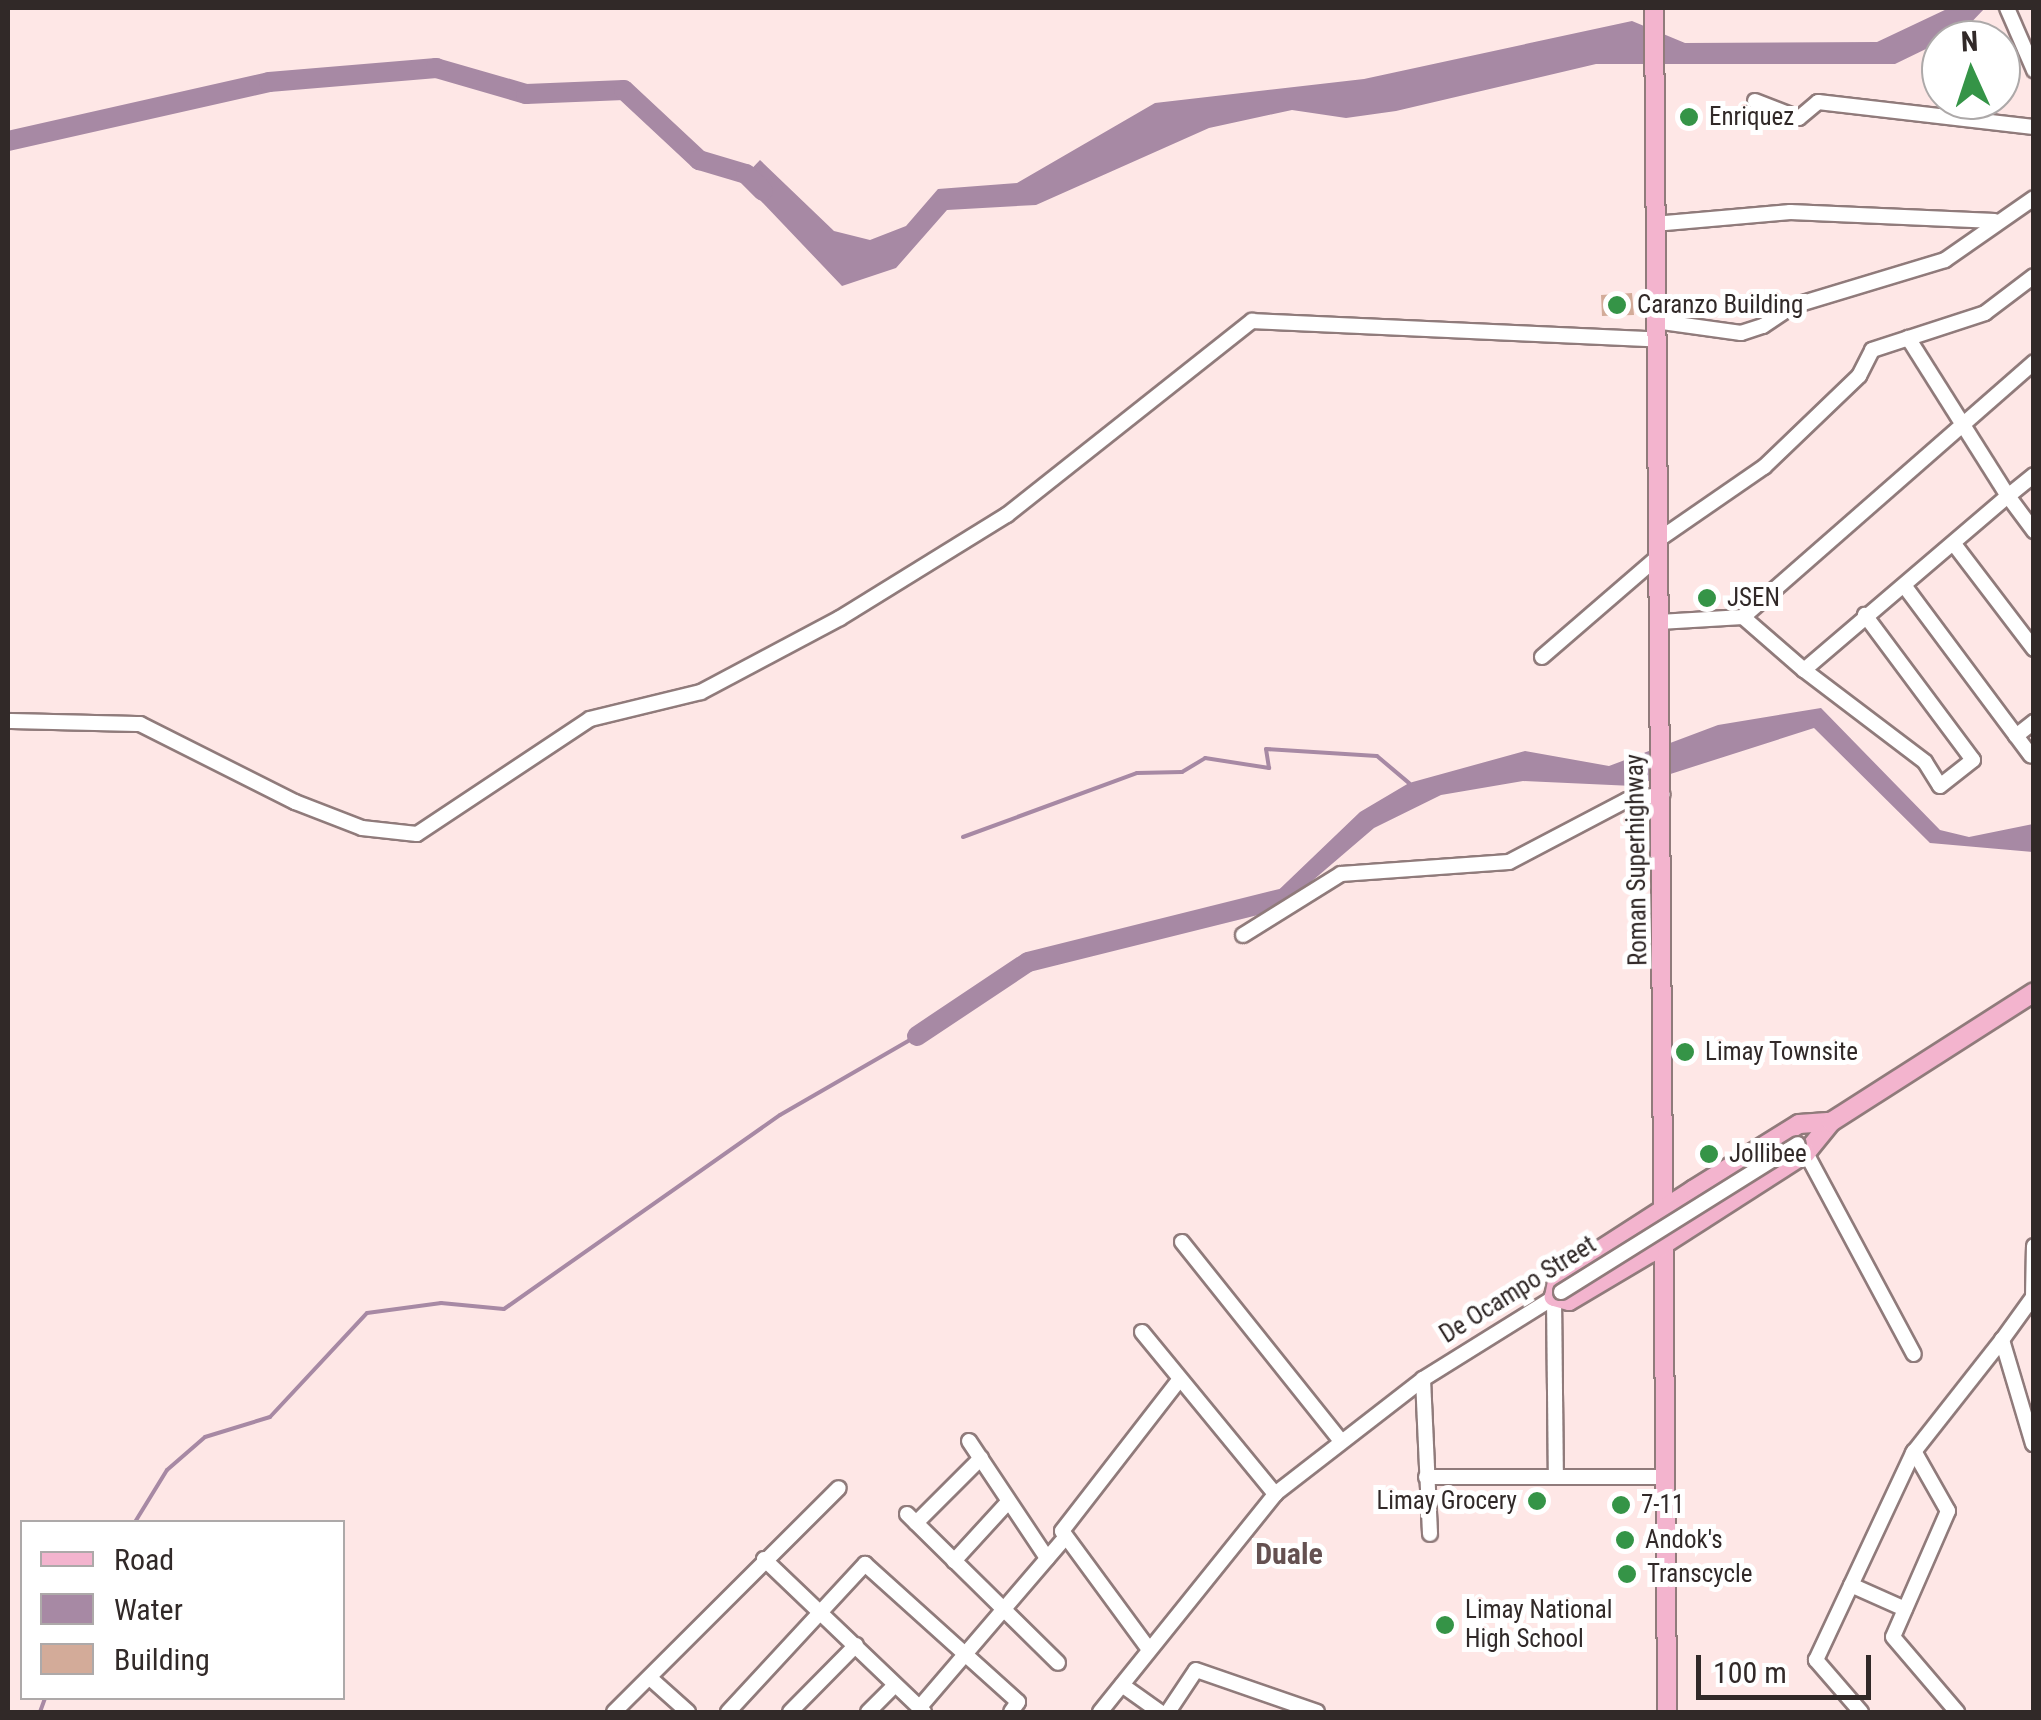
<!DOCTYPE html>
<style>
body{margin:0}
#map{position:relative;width:2041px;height:1720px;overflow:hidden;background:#fee7e6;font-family:"Roboto Condensed",sans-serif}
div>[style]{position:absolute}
.water>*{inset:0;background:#a789a4}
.stream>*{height:4px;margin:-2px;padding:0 2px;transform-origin:2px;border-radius:2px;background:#a789a4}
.river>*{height:20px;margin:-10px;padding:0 10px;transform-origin:10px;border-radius:10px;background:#a789a4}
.building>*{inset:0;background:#d3ab99}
.roads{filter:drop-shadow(2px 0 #907b7b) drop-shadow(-2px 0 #907b7b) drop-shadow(0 2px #907b7b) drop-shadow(0 -2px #907b7b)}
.minor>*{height:14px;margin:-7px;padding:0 7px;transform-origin:7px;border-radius:7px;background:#fff}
.major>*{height:18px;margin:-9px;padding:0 9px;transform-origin:9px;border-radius:9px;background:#f3b4ce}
.bridges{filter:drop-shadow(2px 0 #907b7b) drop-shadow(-2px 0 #907b7b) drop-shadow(0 2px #907b7b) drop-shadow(0 -2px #907b7b)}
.minor-bridge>*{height:14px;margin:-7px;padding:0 7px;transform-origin:7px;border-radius:7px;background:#fff}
.dots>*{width:28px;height:28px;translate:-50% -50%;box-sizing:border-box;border:5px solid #fff;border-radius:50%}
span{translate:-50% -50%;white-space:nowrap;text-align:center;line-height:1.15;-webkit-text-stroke:10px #fff;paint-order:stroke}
.poi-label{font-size:25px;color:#312928}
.left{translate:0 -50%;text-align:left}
.right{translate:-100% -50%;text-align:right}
.street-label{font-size:25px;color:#312928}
.quarter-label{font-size:30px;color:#655151;font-weight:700}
.frame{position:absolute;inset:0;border:10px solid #312928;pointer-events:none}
.legend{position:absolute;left:20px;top:1520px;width:325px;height:180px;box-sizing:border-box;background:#fff;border:2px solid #ada9a9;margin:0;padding:12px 18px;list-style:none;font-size:30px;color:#312928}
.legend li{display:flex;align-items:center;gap:20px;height:50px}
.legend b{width:50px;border:2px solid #ada9a9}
.north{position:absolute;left:1921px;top:20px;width:100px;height:100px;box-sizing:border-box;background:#fff;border:2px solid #ada9a9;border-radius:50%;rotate:357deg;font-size:28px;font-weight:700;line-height:40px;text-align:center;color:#312928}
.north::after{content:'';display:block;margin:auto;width:35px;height:45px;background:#359447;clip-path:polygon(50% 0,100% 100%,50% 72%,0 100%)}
.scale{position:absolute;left:1696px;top:1655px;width:175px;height:45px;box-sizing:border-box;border:5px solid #312928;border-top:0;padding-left:12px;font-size:30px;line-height:35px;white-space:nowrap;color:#312928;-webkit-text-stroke:8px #fff;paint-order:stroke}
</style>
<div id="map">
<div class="water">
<i style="clip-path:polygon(1949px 8px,1985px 8px,1963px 31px,1895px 64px,1596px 64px,1396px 111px,1346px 118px,1292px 110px,1209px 128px,1036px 205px,947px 210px,896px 268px,842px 286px,741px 180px,760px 160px,834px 231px,870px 240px,906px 226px,938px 189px,1017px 183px,1155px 103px,1364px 79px,1632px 21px,1685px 43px,1877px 42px)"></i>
<i style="clip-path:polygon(1821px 708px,1940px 830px,1969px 837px,2033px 824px,2033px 852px,1930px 843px,1814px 728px,1633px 786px,1523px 781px,1441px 795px,1374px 828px,1270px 917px,1267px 901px,1360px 812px,1409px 783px,1525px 751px,1609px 766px,1718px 725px)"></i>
</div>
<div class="stream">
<i style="left:963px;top:837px;width:185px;rotate:-20.2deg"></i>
<i style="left:1137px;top:773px;width:45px;rotate:-1.3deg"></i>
<i style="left:1182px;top:772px;width:27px;rotate:-31deg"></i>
<i style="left:1205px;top:758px;width:65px;rotate:8.9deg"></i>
<i style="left:1269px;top:768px;width:19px;rotate:-99deg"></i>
<i style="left:1266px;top:749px;width:111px;rotate:3.6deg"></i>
<i style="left:1377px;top:756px;width:42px;rotate:40.2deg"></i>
<i style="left:135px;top:1522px;width:61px;rotate:-58.4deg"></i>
<i style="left:167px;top:1470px;width:50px;rotate:-41deg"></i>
<i style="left:205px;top:1437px;width:68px;rotate:-17.1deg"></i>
<i style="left:270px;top:1417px;width:142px;rotate:-47deg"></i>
<i style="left:367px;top:1313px;width:75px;rotate:-7.7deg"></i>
<i style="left:441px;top:1303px;width:63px;rotate:5.4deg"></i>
<i style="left:504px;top:1309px;width:337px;rotate:-35.1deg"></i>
<i style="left:780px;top:1115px;width:158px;rotate:-30deg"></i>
<i style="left:40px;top:1712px;width:15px;rotate:-70deg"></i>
</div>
<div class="river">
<i style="left:8px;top:141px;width:268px;rotate:-12.7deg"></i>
<i style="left:269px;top:82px;width:168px;rotate:-4.8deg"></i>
<i style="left:436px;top:68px;width:94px;rotate:16.1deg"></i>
<i style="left:526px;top:94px;width:98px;rotate:-2.3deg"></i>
<i style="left:624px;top:90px;width:103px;rotate:43deg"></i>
<i style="left:699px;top:160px;width:49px;rotate:16.6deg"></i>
<i style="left:746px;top:174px;width:24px;rotate:45deg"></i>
<i style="left:917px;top:1036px;width:133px;rotate:-33.7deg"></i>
<i style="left:1028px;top:962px;width:268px;rotate:-14deg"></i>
</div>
<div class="building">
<i style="clip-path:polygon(1632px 293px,1634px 315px,1602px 316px,1601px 295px)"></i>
</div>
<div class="roads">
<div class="minor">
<i style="left:2007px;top:8px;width:68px;rotate:66.5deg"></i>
<i style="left:1755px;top:101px;width:47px;rotate:21.1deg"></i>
<i style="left:1799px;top:118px;width:25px;rotate:-40deg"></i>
<i style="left:1818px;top:102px;width:217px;rotate:6.6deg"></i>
<i style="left:1654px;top:224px;width:137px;rotate:-5deg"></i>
<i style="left:1790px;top:212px;width:205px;rotate:2.5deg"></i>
<i style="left:1655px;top:321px;width:87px;rotate:7.9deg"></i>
<i style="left:1741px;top:333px;width:23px;rotate:-18deg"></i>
<i style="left:1763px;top:326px;width:36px;rotate:-34deg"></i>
<i style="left:1793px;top:306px;width:159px;rotate:-16.8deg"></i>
<i style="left:1945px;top:260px;width:108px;rotate:-34.9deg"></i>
<i style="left:2034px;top:475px;width:33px;rotate:141deg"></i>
<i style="left:2008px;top:496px;width:44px;rotate:53.4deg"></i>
<i style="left:1658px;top:540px;width:129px;rotate:-34.6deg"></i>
<i style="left:1764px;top:467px;width:132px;rotate:-43.8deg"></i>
<i style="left:1859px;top:376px;width:29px;rotate:-63deg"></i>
<i style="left:1872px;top:350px;width:119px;rotate:-18.1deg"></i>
<i style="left:1985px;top:313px;width:61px;rotate:-37.1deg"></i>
<i style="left:1954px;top:544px;width:132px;rotate:52.7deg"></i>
<i style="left:1906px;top:588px;width:209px;rotate:53.3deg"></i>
<i style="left:1743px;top:617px;width:81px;rotate:41deg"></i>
<i style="left:1804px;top:670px;width:268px;rotate:-40.5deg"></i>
<i style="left:2008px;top:496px;width:187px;rotate:-122.3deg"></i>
<i style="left:1659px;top:622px;width:84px;rotate:-3.4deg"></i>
<i style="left:1743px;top:617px;width:387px;rotate:-41.2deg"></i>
<i style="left:1542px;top:657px;width:153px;rotate:-40.8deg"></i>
<i style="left:1804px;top:670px;width:152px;rotate:37.2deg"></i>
<i style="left:1925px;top:762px;width:28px;rotate:58deg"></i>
<i style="left:1940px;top:786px;width:42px;rotate:-38.2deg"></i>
<i style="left:1973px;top:760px;width:181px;rotate:-126.7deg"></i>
<i style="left:8px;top:721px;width:132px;rotate:1.3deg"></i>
<i style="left:140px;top:724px;width:174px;rotate:26.7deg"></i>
<i style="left:295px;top:802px;width:72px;rotate:21.2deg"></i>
<i style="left:362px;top:828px;width:55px;rotate:6.2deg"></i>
<i style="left:417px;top:834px;width:208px;rotate:-33.6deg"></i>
<i style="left:590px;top:719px;width:114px;rotate:-13.7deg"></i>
<i style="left:701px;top:692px;width:157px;rotate:-28deg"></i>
<i style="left:840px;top:618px;width:196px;rotate:-31.7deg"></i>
<i style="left:1007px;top:515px;width:313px;rotate:-38.4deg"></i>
<i style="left:1252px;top:321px;width:404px;rotate:2.6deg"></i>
<i style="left:2016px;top:736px;width:23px;rotate:-38deg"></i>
<i style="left:1243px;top:935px;width:115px;rotate:-31.9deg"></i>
<i style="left:1341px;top:874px;width:168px;rotate:-4.1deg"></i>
<i style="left:1509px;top:862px;width:133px;rotate:-27.7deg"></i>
<i style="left:1627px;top:800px;width:36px;rotate:-9deg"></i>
<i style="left:1806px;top:1153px;width:228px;rotate:61.8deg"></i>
<i style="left:1182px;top:1242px;width:252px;rotate:51.4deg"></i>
<i style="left:1554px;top:1297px;width:180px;rotate:89.4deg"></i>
<i style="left:1142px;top:1332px;width:210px;rotate:50.6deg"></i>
<i style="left:1423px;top:1379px;width:155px;rotate:87.4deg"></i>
<i style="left:969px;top:1441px;width:141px;rotate:56.3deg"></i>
<i style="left:2033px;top:1444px;width:109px;rotate:-106.6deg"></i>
<i style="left:2002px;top:1340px;width:53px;rotate:-54.2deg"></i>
<i style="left:2033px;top:1297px;width:51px;rotate:-88.9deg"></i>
<i style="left:1914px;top:1451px;width:69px;rotate:60.5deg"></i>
<i style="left:1948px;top:1511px;width:137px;rotate:113.6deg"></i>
<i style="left:1893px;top:1637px;width:99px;rotate:49.5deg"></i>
<i style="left:1426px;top:1477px;width:241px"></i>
<i style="left:907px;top:1514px;width:212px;rotate:44.6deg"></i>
<i style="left:916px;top:1523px;width:92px;rotate:-45deg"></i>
<i style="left:764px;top:1559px;width:221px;rotate:43.7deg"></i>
<i style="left:954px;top:1561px;width:80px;rotate:-47.5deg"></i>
<i style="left:1851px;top:1585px;width:59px;rotate:24deg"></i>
<i style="left:1148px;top:1648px;width:145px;rotate:-126.3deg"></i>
<i style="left:1062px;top:1531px;width:192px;rotate:-52.2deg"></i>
<i style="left:650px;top:1678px;width:51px;rotate:41.8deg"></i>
<i style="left:1122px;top:1685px;width:47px;rotate:35.4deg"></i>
<i style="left:919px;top:1708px;width:223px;rotate:-49.4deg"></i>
<i style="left:614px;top:1712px;width:317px;rotate:-44.9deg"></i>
<i style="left:728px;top:1712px;width:202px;rotate:-47.2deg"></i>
<i style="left:865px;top:1564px;width:206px;rotate:42deg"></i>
<i style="left:1018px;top:1702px;width:12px;rotate:125deg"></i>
<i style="left:790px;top:1712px;width:94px;rotate:-45.4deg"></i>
<i style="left:868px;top:1712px;width:38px;rotate:-45deg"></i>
<i style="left:1100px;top:1712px;width:280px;rotate:-51.2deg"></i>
<i style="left:1275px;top:1494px;width:187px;rotate:-37.8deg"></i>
<i style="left:1423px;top:1379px;width:163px;rotate:-31.9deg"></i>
<i style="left:1168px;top:1712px;width:50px;rotate:-56.3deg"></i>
<i style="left:1196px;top:1670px;width:128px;rotate:19.1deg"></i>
<i style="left:1861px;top:1712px;width:69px;rotate:-130.9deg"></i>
<i style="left:1816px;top:1660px;width:229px;rotate:-64.9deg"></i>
<i style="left:1913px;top:1453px;width:144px;rotate:-51.8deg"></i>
</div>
<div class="major">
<i style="left:1654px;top:8px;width:1704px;rotate:89.56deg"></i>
<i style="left:1831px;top:1122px;width:40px;rotate:129deg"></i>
<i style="left:1806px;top:1153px;width:185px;rotate:147.3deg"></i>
<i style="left:1650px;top:1253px;width:94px;rotate:149.3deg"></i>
<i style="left:1569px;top:1301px;width:16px;rotate:-165deg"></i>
<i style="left:1554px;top:1297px;width:20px;rotate:-79deg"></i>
<i style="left:1558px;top:1277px;width:161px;rotate:-32.8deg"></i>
<i style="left:1693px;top:1190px;width:125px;rotate:-31.9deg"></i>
<i style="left:1799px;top:1124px;width:32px;rotate:-4deg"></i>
<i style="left:1831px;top:1122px;width:241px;rotate:-32.6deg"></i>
</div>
</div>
<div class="bridges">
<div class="minor-bridge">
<i style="left:1561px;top:1292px;width:279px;rotate:-32deg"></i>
</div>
</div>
<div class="dots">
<i style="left:1689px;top:117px;background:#359447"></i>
<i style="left:1617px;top:305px;background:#359447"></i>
<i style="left:1707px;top:598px;background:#359447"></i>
<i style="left:1685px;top:1052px;background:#359447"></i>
<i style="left:1709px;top:1154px;background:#359447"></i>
<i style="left:1537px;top:1501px;background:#359447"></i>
<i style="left:1621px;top:1505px;background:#359447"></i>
<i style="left:1625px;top:1540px;background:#359447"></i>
<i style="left:1627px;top:1574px;background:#359447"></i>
<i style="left:1445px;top:1625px;background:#359447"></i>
</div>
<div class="poi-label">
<span class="left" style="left:1709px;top:117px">Enriquez</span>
<span class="left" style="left:1637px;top:305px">Caranzo Building</span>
<span class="left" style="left:1727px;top:598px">JSEN</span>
<span class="left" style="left:1705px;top:1052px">Limay Townsite</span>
<span class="left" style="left:1729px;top:1154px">Jollibee</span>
<span class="right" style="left:1517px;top:1501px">Limay Grocery</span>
<span class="left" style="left:1641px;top:1505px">7-11</span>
<span class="left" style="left:1645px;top:1540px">Andok's</span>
<span class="left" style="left:1647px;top:1574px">Transcycle</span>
<span class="left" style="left:1465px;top:1625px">Limay National<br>High School</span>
</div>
<div class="street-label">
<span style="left:1637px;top:860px;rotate:-91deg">Roman Superhighway</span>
<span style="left:1518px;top:1290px;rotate:-32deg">De Ocampo Street</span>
</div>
<div class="quarter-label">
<span style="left:1289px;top:1554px">Duale</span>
</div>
<div class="frame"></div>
<ul class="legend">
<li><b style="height:12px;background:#f3b4ce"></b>Road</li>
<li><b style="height:28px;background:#a789a4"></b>Water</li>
<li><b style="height:28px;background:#d3ab99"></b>Building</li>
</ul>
<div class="north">N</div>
<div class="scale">100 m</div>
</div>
